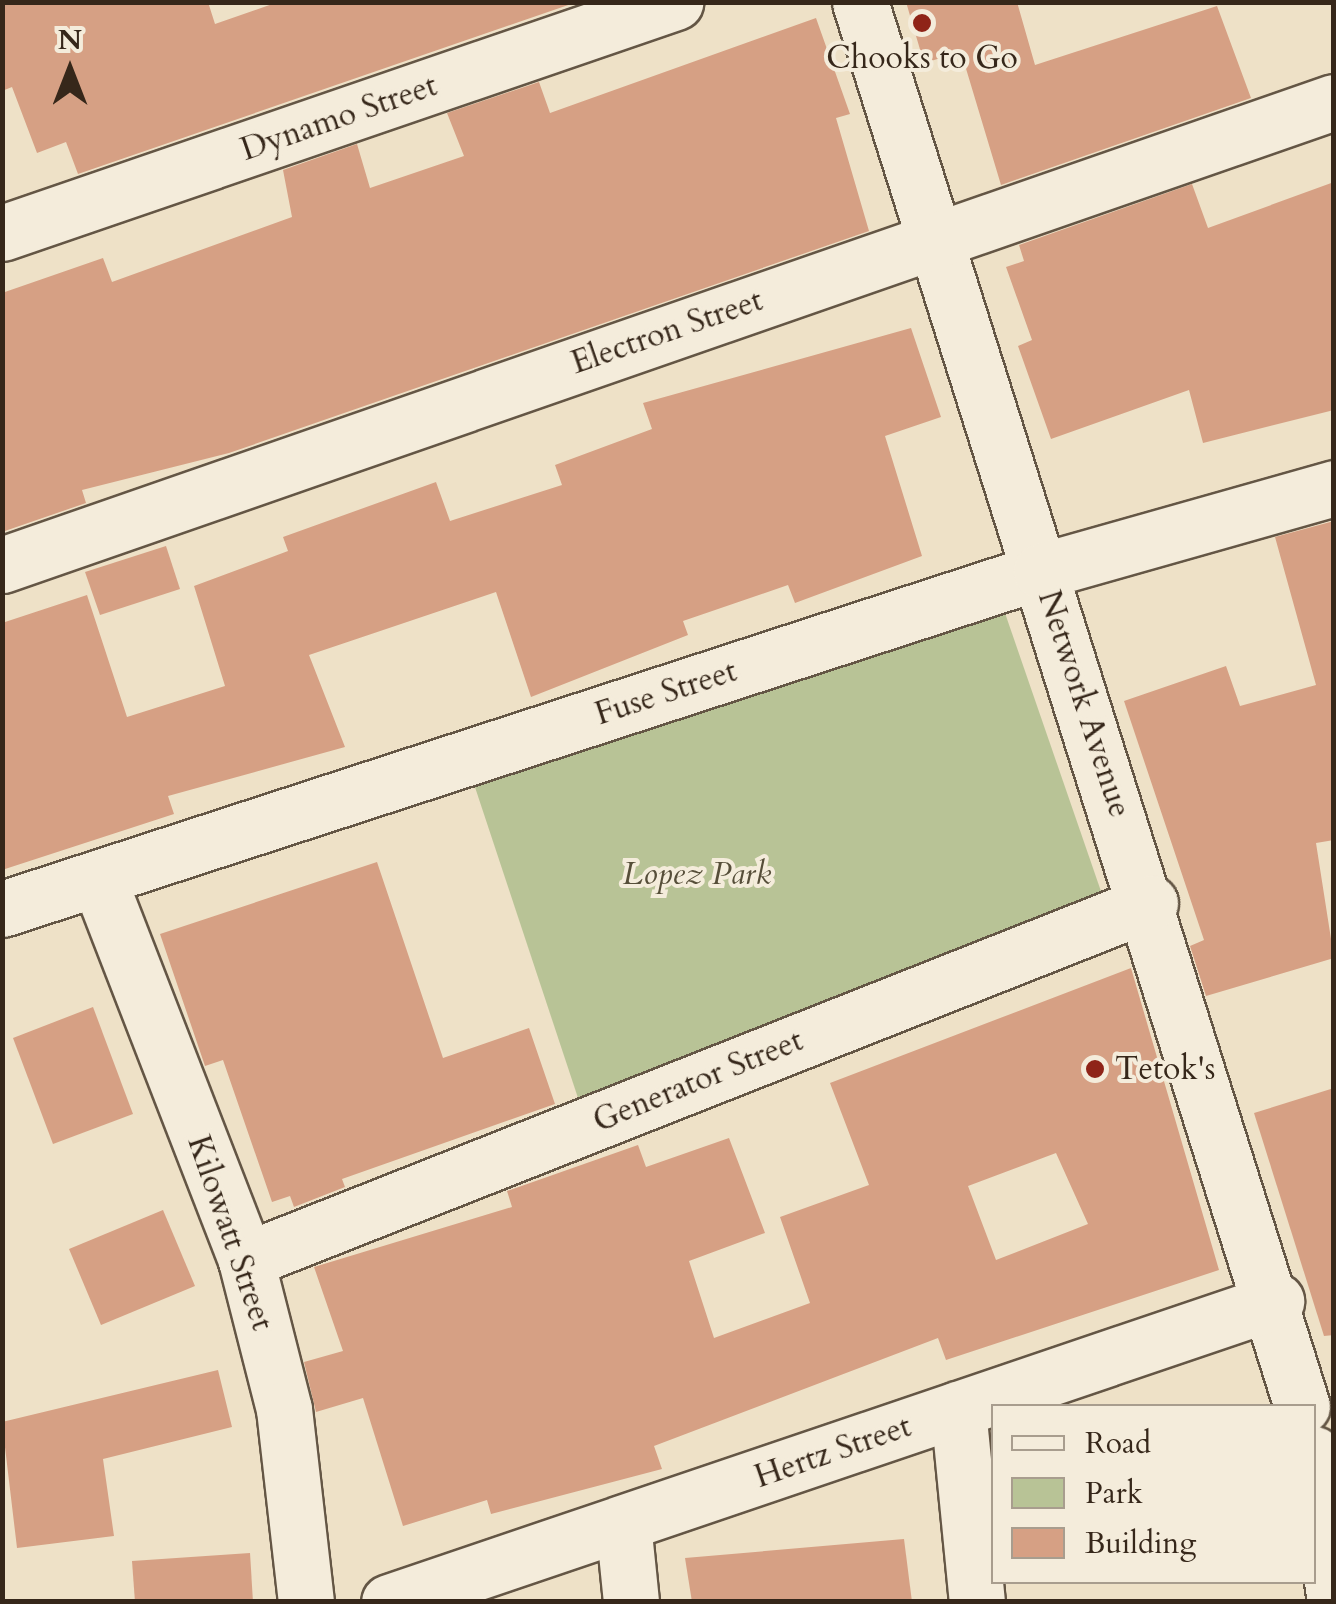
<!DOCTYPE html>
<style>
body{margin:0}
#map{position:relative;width:1336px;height:1604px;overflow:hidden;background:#eee1c7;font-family:Cardo,serif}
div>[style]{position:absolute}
.green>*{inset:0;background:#b8c396}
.building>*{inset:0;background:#d6a084}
.roads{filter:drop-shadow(2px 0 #645645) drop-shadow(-2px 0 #645645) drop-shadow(0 2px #645645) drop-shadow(0 -2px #645645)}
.minor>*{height:55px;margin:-27.5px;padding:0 27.5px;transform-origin:27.5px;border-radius:27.5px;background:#f4ecdb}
.dots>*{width:28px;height:28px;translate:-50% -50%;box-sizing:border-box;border:5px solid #f4ecdb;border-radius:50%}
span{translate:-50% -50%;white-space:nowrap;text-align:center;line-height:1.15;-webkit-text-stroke:8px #f4ecdb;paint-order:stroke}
.poi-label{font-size:32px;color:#36271a}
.left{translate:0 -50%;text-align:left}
.street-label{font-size:32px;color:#36271a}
.park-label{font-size:32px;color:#564e39;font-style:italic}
.frame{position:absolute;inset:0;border:5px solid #36271a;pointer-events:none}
.legend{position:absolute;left:991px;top:1404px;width:325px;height:180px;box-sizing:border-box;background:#f4ecdb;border:2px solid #a89d8e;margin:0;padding:12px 18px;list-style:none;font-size:30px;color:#36271a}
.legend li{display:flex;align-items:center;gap:20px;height:50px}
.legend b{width:50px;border:2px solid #a89d8e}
.north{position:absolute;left:20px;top:20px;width:100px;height:100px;-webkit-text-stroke:8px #f4ecdb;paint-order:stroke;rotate:0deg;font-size:28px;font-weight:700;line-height:40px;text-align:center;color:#36271a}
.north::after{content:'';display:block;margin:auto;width:35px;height:45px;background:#36271a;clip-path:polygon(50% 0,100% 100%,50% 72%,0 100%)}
</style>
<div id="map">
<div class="green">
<i style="clip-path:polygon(996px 587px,1104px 900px,583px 1113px,466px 760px)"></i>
</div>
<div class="building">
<i style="clip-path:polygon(2px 2px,208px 2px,215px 24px,278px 2px,577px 2px,78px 174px,66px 142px,37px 153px,12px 87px,2px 91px)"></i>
<i style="clip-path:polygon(906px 2px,1017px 2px,1035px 65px,1217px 6px,1251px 98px,1001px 185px,961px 52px,924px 63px)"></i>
<i style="clip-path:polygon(816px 18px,850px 114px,836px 118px,869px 231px,229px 453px,82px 490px,86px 503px,2px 532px,2px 293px,103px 258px,112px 282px,292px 217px,283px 170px,357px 144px,370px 188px,464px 156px,447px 113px,539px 82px,550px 113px)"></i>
<i style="clip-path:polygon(1334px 182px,1334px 410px,1203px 443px,1189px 390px,1051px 439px,1018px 346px,1032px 340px,1006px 267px,1024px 261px,1019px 245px,1192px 184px,1208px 228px)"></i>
<i style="clip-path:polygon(911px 328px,941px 417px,885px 436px,922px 556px,795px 603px,788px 585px,683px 621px,688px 635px,531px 697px,496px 592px,309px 655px,345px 747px,168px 796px,174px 814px,2px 870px,2px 623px,87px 595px,127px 717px,225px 686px,194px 586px,288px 551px,283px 537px,436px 482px,450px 521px,562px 485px,555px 465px,652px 429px,643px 403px)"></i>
<i style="clip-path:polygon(1334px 521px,1334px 840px,1316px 843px,1334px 958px,1206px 996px,1190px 946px,1204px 940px,1124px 701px,1226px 666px,1240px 706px,1316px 685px,1275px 537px)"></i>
<i style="clip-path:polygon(166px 546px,180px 589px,100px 615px,85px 572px)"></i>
<i style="clip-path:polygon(377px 862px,443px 1058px,529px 1028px,555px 1104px,342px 1179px,345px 1187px,294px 1207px,290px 1196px,272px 1202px,223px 1060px,205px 1066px,160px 934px)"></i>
<i style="clip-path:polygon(evenodd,1131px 968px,1219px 1270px,946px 1360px,938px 1338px,654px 1446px,662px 1469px,491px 1514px,487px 1500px,403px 1526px,363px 1398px,316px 1412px,304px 1362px,343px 1351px,314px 1267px,512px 1207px,507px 1191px,638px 1145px,646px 1167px,729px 1138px,765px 1233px,689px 1261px,714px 1338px,810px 1303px,780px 1217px,869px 1185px,830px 1083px,1131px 968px,1056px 1153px,1088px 1224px,996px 1260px,968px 1186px,1056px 1153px)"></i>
<i style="clip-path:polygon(93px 1007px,133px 1114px,53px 1144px,13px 1038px)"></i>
<i style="clip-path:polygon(1334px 1088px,1334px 1335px,1324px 1336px,1254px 1113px)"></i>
<i style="clip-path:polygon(163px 1210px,195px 1286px,101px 1325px,69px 1249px)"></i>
<i style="clip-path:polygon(218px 1370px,232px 1427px,103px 1459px,114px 1536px,17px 1548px,2px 1422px)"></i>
<i style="clip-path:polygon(904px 1539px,912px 1602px,692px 1602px,685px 1558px)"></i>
<i style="clip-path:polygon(250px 1553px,253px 1602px,135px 1602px,132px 1561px)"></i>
</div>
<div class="roads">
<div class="minor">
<i style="left:860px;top:2px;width:1472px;rotate:72.53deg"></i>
<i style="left:2px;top:233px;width:712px;rotate:-18.94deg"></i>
<i style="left:2px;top:565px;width:1410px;rotate:-19.17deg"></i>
<i style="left:98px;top:878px;width:410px;rotate:68.8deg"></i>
<i style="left:246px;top:1260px;width:154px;rotate:75.7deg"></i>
<i style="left:284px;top:1409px;width:194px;rotate:83.5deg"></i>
<i style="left:2px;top:909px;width:1093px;rotate:-18.02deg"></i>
<i style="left:1041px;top:571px;width:305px;rotate:-15.8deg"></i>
<i style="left:246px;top:1260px;width:972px;rotate:-21.55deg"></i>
<i style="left:958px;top:1409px;width:194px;rotate:84.4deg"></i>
<i style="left:1314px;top:1454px;width:142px;rotate:81.9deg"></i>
<i style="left:623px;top:1523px;width:79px;rotate:84.2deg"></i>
<i style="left:389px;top:1602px;width:937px;rotate:-18.74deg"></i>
</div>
</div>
<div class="dots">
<i style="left:922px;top:23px;background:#8f2418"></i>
<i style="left:1095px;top:1069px;background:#8f2418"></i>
</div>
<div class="poi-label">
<span style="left:922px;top:58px">Chooks to Go</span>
<span class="left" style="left:1115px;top:1069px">Tetok's</span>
</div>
<div class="street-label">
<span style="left:339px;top:118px;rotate:-19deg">Dynamo Street</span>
<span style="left:667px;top:332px;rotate:-19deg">Electron Street</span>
<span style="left:666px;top:693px;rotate:-18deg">Fuse Street</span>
<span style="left:1084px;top:704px;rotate:72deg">Network Avenue</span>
<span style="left:698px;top:1081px;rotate:-22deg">Generator Street</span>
<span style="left:230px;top:1233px;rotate:71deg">Kilowatt Street</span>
<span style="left:833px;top:1452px;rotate:-19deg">Hertz Street</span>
</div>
<div class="park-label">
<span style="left:697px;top:874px">Lopez Park</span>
</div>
<div class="frame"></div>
<ul class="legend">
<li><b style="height:12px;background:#f4ecdb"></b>Road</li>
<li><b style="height:28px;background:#b8c396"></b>Park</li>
<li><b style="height:28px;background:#d6a084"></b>Building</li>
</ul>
<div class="north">N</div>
</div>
